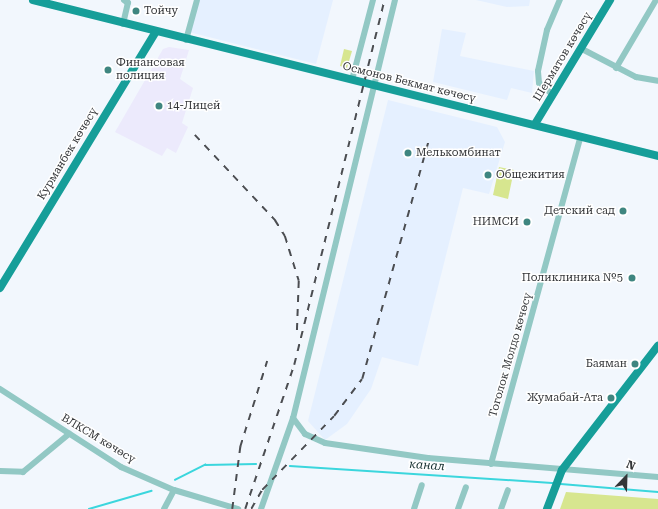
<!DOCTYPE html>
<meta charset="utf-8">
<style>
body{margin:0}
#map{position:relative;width:658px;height:509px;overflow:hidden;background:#f2f7fd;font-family:"Roboto Serif",serif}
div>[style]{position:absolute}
.built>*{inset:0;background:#e5f0ff}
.education>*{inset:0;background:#eceafc}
.green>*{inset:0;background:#d7e68f}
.stream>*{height:1.5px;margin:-0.75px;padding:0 0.75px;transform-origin:0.75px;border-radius:0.75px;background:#3bd6dd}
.minor>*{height:6px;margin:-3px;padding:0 3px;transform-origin:3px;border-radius:3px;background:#92c8c4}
.major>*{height:8px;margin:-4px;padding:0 4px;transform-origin:4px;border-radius:4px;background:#169e99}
.rail>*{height:1.5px;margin-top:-0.75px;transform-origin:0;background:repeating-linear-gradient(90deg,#4b4d51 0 7px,transparent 0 14px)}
.dots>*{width:11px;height:11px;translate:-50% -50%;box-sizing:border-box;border:2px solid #fff;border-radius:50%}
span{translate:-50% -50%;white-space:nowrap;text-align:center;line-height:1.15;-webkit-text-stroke:3px #fff;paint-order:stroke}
.poi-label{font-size:11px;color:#343639}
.left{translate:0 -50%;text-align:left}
.right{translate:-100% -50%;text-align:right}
.street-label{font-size:11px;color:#343639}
.water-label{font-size:12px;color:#173031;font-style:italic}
.north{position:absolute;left:606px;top:457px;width:40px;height:40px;-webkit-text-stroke:3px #fff;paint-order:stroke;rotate:23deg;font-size:11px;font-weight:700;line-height:16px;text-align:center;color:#343639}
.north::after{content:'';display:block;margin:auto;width:14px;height:18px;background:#343639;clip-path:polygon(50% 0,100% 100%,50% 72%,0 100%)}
</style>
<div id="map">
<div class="built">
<i style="clip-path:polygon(198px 0,333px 0,316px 64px,189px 32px)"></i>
<i style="clip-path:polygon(476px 0,530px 0,529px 6px,507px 7px)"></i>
<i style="clip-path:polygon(442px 29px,466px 33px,460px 56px,534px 71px,532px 93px,511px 88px,507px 100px,433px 82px)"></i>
<i style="clip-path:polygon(388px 100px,497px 127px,505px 142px,489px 194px,463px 188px,418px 366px,382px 357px,371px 389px,347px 424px,325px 440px,308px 421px)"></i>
</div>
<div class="education">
<i style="clip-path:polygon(169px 47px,189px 50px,180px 79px,193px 88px,182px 123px,188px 127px,176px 153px,167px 148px,162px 156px,115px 132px,163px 49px)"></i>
</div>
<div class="green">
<i style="clip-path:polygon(344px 49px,352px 51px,347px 68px,340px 66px)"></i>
<i style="clip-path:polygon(499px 167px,514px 170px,508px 199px,493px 195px)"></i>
<i style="clip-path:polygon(566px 492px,658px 499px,658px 509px,560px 509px)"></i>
</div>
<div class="stream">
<i style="left:290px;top:466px;width:266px;rotate:3.7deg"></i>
<i style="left:175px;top:480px;width:34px;rotate:-27deg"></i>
<i style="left:205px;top:465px;width:51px;rotate:-1.1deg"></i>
<i style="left:561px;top:484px;width:97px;rotate:4.7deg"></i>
<i style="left:89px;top:509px;width:65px;rotate:-16.2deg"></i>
</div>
<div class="minor">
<i style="left:395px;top:0;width:430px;rotate:103.7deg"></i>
<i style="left:293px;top:418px;width:20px;rotate:53deg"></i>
<i style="left:305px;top:434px;width:22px;rotate:24deg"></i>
<i style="left:325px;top:443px;width:104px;rotate:8.3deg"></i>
<i style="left:428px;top:458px;width:231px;rotate:4.7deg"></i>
<i style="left:123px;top:24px;width:22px;rotate:-77deg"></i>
<i style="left:128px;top:3px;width:5px;rotate:-143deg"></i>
<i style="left:186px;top:40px;width:41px;rotate:-74.6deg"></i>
<i style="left:582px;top:49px;width:61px;rotate:27.4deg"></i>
<i style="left:636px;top:77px;width:22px;rotate:10deg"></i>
<i style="left:616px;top:68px;width:79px;rotate:-59.5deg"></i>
<i style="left:352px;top:80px;width:83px;rotate:-75.3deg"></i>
<i style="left:553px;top:95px;width:18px;rotate:-139deg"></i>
<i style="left:539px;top:83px;width:12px;rotate:-95deg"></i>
<i style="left:538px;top:71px;width:42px;rotate:-77.6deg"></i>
<i style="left:547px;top:30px;width:33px;rotate:-67deg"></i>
<i style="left:0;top:389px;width:144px;rotate:32.8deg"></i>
<i style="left:121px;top:467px;width:58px;rotate:23.5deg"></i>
<i style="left:174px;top:490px;width:67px;rotate:16.5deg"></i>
<i style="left:491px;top:464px;width:340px;rotate:-74.7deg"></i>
<i style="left:0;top:471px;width:23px;rotate:2deg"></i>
<i style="left:23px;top:472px;width:60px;rotate:-39.6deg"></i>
<i style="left:164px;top:509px;width:21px;rotate:-62deg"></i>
<i style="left:261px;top:509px;width:96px;rotate:-70.6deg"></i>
<i style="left:414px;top:509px;width:25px;rotate:-72deg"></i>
<i style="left:458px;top:509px;width:23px;rotate:-70deg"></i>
<i style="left:501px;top:509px;width:20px;rotate:-70deg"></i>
</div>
<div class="major">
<i style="left:33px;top:0;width:644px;rotate:14.01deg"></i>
<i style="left:535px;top:124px;width:145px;rotate:-58.8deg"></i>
<i style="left:0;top:288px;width:298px;rotate:-58.7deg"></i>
<i style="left:547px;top:509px;width:42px;rotate:-69deg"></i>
<i style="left:562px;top:470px;width:157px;rotate:-52.3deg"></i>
</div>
<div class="rail">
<i style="left:195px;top:135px;width:117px;rotate:46.7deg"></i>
<i style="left:275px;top:220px;width:19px;rotate:58deg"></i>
<i style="left:285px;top:236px;width:47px;rotate:72.7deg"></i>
<i style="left:299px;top:281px;width:54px;rotate:92.1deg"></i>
<i style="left:232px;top:509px;width:63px;rotate:-82.6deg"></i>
<i style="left:240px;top:447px;width:90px;rotate:-72.6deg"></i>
<i style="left:245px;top:509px;width:152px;rotate:-71.2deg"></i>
<i style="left:294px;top:365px;width:376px;rotate:-76.1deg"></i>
<i style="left:251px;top:509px;width:22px;rotate:-60deg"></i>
<i style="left:262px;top:490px;width:103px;rotate:-45.8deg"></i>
<i style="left:334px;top:416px;width:46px;rotate:-52.9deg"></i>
<i style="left:362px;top:379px;width:245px;rotate:-74.4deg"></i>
</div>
<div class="dots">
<i style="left:136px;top:11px;background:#3f8680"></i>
<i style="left:108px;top:70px;background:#3f8680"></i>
<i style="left:159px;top:106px;background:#3f8680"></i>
<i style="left:408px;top:153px;background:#3f8680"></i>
<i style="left:488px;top:175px;background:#3f8680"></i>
<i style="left:623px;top:211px;background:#3f8680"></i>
<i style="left:527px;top:222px;background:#3f8680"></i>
<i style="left:632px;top:278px;background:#3f8680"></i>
<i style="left:635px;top:364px;background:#3f8680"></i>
<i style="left:611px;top:398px;background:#3f8680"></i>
</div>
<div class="poi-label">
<span class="left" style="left:144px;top:11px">Тойчу</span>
<span class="left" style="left:116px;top:70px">Финансовая<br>полиция</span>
<span class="left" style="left:167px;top:106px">14-Лицей</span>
<span class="left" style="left:416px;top:153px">Мелькомбинат</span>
<span class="left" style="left:496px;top:175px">Общежития</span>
<span class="right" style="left:615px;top:211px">Детский сад</span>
<span class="right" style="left:519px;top:222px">НИМСИ</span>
<span class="right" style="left:623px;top:278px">Поликлиника №5</span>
<span class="right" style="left:627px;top:364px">Баяман</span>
<span class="right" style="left:603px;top:398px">Жумабай-Ата</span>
</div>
<div class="street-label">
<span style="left:563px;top:57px;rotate:-59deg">Шерматов көчөсү</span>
<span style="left:409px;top:83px;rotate:14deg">Осмонов Бекмат көчөсү</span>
<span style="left:68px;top:154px;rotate:-59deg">Курманбек көчөсү</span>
<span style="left:511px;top:355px;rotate:-74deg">Тоголок Молдо көчөсү</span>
<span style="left:98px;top:439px;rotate:31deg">ВЛКСМ көчөсү</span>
</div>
<div class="water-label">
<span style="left:427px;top:466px;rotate:4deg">канал</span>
</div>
<div class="north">N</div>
</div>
